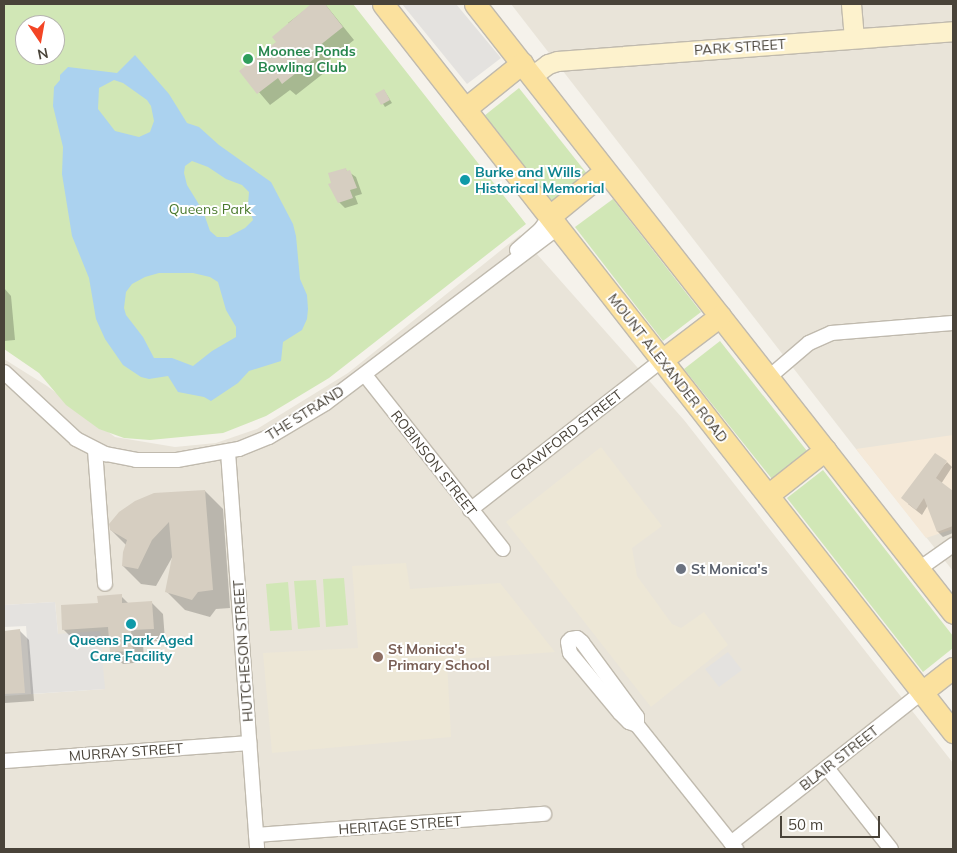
<!DOCTYPE html>
<style>
body{margin:0}
#map{position:relative;width:957px;height:853px;overflow:hidden;background:#f5f2eb;font-family:Mulish,sans-serif}
div>[style]{position:absolute}
.residential>*{inset:0;background:#e9e4d9}
.commercial>*{inset:0;background:#f5e9d8}
.education>*{inset:0;background:#ede7d6}
.green>*{inset:0;background:#d1e7b6}
.parking>*{inset:0;background:#e4e2df}
.water>*{inset:0;background:#abd2ef}
.shadow>*{inset:0;background:#0003}
.building>*{inset:0;background:#d6cec1}
.roads{filter:drop-shadow(1px 0 #c0baae) drop-shadow(-1px 0 #c0baae) drop-shadow(0 1px #c0baae) drop-shadow(0 -1px #c0baae)}
.street>*{height:14px;margin:-7px;padding:0 7px;transform-origin:7px;border-radius:7px;background:#fff}
.secondary>*{height:19px;margin:-9.5px;padding:0 9.5px;transform-origin:9.5px;border-radius:9.5px;background:#fdf2cd}
.primary>*{height:21px;margin:-10.5px;padding:0 10.5px;transform-origin:10.5px;border-radius:10.5px;background:#fbe19e}
.dots>*{width:14px;height:14px;translate:-50% -50%;box-sizing:border-box;border:2px solid #fff;border-radius:50%}
span{translate:-50% -50%;white-space:nowrap;text-align:center;line-height:1.15;-webkit-text-stroke:4px #fff;paint-order:stroke}
.street-label{font-size:14px;color:#494339}
.leisure-label{font-size:14px;color:#27864d;font-weight:700}
.left{translate:0 -50%;text-align:left}
.culture-label{font-size:14px;color:#0d838f;font-weight:700}
.park-label{font-size:14px;color:#4a7a2d}
.worship-label{font-size:14px;color:#5b616d;font-weight:700}
.education-label{font-size:14px;color:#785e54;font-weight:700}
.frame{position:absolute;inset:0;border:5px solid #494339;pointer-events:none}
.north{position:absolute;left:15px;top:15px;width:50px;height:50px;box-sizing:border-box;background:#fff;border:1px solid #b6b4b0;border-radius:50%;rotate:168deg;font-size:14px;font-weight:700;line-height:20px;text-align:center;color:#494339}
.north::after{content:'';display:block;margin:auto;width:18px;height:22px;background:#f34525;clip-path:polygon(50% 0,100% 100%,50% 72%,0 100%)}
.scale{position:absolute;left:780px;top:816px;width:100px;height:22px;box-sizing:border-box;border:2px solid #494339;border-top:0;padding-left:6px;font-size:15px;line-height:18px;white-space:nowrap;color:#494339;-webkit-text-stroke:4px #fff;paint-order:stroke}
</style>
<div id="map">
<div class="residential">
<i style="clip-path:polygon(511px 4px,953px 4px,953px 571px,856px 449px)"></i>
<i style="clip-path:polygon(520px 235px,684px 420px,953px 763px,953px 849px,4px 849px,4px 696px,105px 689px,58px 634px,55px 602px,4px 605px,4px 359px,47px 386px,115px 437px,175px 447px,216px 443px,257px 429px,348px 373px)"></i>
</div>
<div class="commercial">
<i style="clip-path:polygon(953px 435px,953px 529px,926px 538px,856px 449px)"></i>
</div>
<div class="education">
<i style="clip-path:polygon(601px 447px,662px 526px,632px 548px,637px 576px,672px 624px,681px 628px,704px 612px,728px 645px,651px 707px,506px 522px)"></i>
<i style="clip-path:polygon(406px 563px,410px 589px,500px 583px,555px 652px,447px 660px,451px 737px,272px 753px,263px 653px,358px 648px,352px 566px)"></i>
</div>
<div class="green">
<i style="clip-path:polygon(evenodd,4px 4px,353px 4px,526px 224px,329px 378px,266px 416px,223px 433px,150px 440px,124px 438px,99px 429px,66px 405px,39px 373px,4px 349px,4px 4px,25px 25px,55px 25px,55px 55px,25px 55px,25px 25px)"></i>
<i style="clip-path:polygon(519px 88px,588px 175px,553px 202px,484px 116px)"></i>
<i style="clip-path:polygon(613px 199px,701px 312px,663px 341px,575px 227px)"></i>
<i style="clip-path:polygon(720px 341px,807px 451px,772px 479px,684px 369px)"></i>
<i style="clip-path:polygon(823px 470px,953px 636px,953px 648px,923px 672px,787px 498px)"></i>
<i style="clip-path:polygon(344px 578px,348px 625px,326px 627px,323px 579px)"></i>
<i style="clip-path:polygon(316px 580px,320px 627px,298px 629px,294px 581px)"></i>
<i style="clip-path:polygon(288px 582px,292px 630px,270px 631px,266px 584px)"></i>
</div>
<div class="parking">
<i style="clip-path:polygon(402px 4px,456px 4px,501px 58px,467px 84px)"></i>
<i style="clip-path:polygon(55px 602px,58px 634px,100px 631px,105px 689px,31px 694px,26px 626px,4px 627px,4px 605px)"></i>
<i style="clip-path:polygon(728px 652px,742px 670px,719px 687px,705px 669px)"></i>
</div>
<div class="water">
<i style="clip-path:polygon(evenodd,135px 55px,169px 94px,187px 123px,199px 127px,219px 145px,271px 182px,293px 224px,296px 236px,300px 279px,307px 295px,308px 309px,307px 319px,302px 330px,283px 342px,281px 361px,249px 371px,238px 383px,211px 401px,204px 397px,178px 392px,168px 376px,149px 379px,141px 377px,123px 365px,105px 339px,96px 319px,89px 278px,72px 236px,62px 174px,63px 147px,53px 106px,54px 87px,60px 80px,60px 75px,68px 67px,117px 73px,135px 55px,114px 80px,123px 83px,147px 100px,151px 106px,154px 121px,150px 132px,139px 137px,115px 131px,98px 109px,99px 88px,114px 80px,135px 55px,192px 161px,208px 167px,226px 179px,242px 185px,249px 192px,248px 204px,253px 220px,245px 228px,228px 237px,217px 237px,210px 231px,203px 211px,187px 185px,184px 173px,185px 166px,192px 161px,135px 55px,159px 273px,193px 273px,210px 277px,218px 282px,226px 310px,236px 327px,236px 337px,212px 351px,193px 366px,172px 358px,154px 358px,143px 337px,126px 315px,124px 308px,126px 292px,132px 284px,145px 277px,159px 273px)"></i>
</div>
<div class="shadow">
<i style="clip-path:polygon(313px 4px,325px 4px,354px 40px,325px 63px,329px 69px,296px 95px,290px 90px,270px 105px,241px 71px,278px 43px,290px 25px,288px 23px)"></i>
<i style="clip-path:polygon(384px 90px,392px 103px,385px 107px,377px 94px)"></i>
<i style="clip-path:polygon(346px 170px,356px 177px,362px 194px,355px 196px,358px 204px,345px 208px,339px 202px)"></i>
<i style="clip-path:polygon(4px 288px,11px 296px,15px 340px,4px 341px)"></i>
<i style="clip-path:polygon(947px 462px,952px 467px,941px 484px,953px 492px,953px 533px,943px 537px,938px 532px,928px 505px,922px 515px,908px 504px)"></i>
<i style="clip-path:polygon(205px 491px,223px 509px,230px 608px,216px 609px,210px 617px,185px 610px,167px 592px,174px 554px,156px 586px,141px 584px,123px 566px,127px 546px,111px 530px)"></i>
<i style="clip-path:polygon(121px 596px,129px 604px,151px 602px,163px 614px,165px 640px,143px 642px,144px 662px,123px 664px,111px 652px,110px 639px,76px 642px,63px 629px,99px 604px)"></i>
<i style="clip-path:polygon(20px 631px,29px 640px,34px 701px,5px 703px,4px 632px)"></i>
</div>
<div class="building">
<i style="clip-path:polygon(311px 4px,325px 4px,343px 27px,314px 50px,318px 56px,282px 84px,278px 78px,257px 94px,239px 71px,276px 42px,272px 37px)"></i>
<i style="clip-path:polygon(384px 89px,390px 100px,381px 105px,375px 94px)"></i>
<i style="clip-path:polygon(346px 168px,347px 171px,350px 170px,357px 188px,350px 190px,353px 198px,338px 203px,328px 184px,331px 183px,328px 173px)"></i>
<i style="clip-path:polygon(935px 453px,947px 461px,936px 478px,953px 491px,953px 526px,937px 532px,924px 498px,916px 510px,901px 498px)"></i>
<i style="clip-path:polygon(205px 490px,213px 590px,198px 592px,192px 600px,165px 592px,172px 557px,169px 522px,152px 540px,138px 569px,122px 566px,123px 552px,127px 540px,110px 530px,109px 524px,119px 512px,135px 501px,154px 493px)"></i>
<i style="clip-path:polygon(122px 594px,122px 603px,152px 601px,154px 629px,131px 630px,133px 651px,110px 652px,108px 627px,62px 630px,61px 605px,98px 603px,97px 596px)"></i>
<i style="clip-path:polygon(20px 629px,25px 693px,4px 694px,4px 631px)"></i>
</div>
<div class="roads">
<div class="street">
<i style="left:517px;top:250px;width:30px;rotate:-41deg"></i>
<i style="left:540px;top:230px;width:17px;rotate:-54deg"></i>
<i style="left:4px;top:372px;width:98px;rotate:42.9deg"></i>
<i style="left:76px;top:439px;width:34px;rotate:27deg"></i>
<i style="left:106px;top:454px;width:31px;rotate:11deg"></i>
<i style="left:136px;top:460px;width:41px"></i>
<i style="left:177px;top:460px;width:63px;rotate:-10.1deg"></i>
<i style="left:239px;top:449px;width:32px;rotate:-22deg"></i>
<i style="left:269px;top:437px;width:66px;rotate:-30.8deg"></i>
<i style="left:326px;top:403px;width:292px;rotate:-37.1deg"></i>
<i style="left:365px;top:375px;width:222px;rotate:51.6deg"></i>
<i style="left:768px;top:378px;width:54px;rotate:-40.5deg"></i>
<i style="left:809px;top:343px;width:24px;rotate:-24deg"></i>
<i style="left:831px;top:333px;width:122px;rotate:-4.7deg"></i>
<i style="left:95px;top:450px;width:134px;rotate:85.7deg"></i>
<i style="left:228px;top:452px;width:398px;rotate:85.8deg"></i>
<i style="left:470px;top:510px;width:244px;rotate:-38deg"></i>
<i style="left:919px;top:569px;width:42px;rotate:-35.2deg"></i>
<i style="left:637px;top:725px;width:8px;rotate:-90deg"></i>
<i style="left:637px;top:717px;width:93px;rotate:-126.3deg"></i>
<i style="left:582px;top:642px;width:6px;rotate:-141deg"></i>
<i style="left:577px;top:638px;width:6px;rotate:171deg"></i>
<i style="left:571px;top:639px;width:4px;rotate:135deg"></i>
<i style="left:568px;top:642px;width:11px;rotate:80deg"></i>
<i style="left:570px;top:653px;width:78px;rotate:50.2deg"></i>
<i style="left:620px;top:713px;width:13px;rotate:45deg"></i>
<i style="left:629px;top:722px;width:9px;rotate:21deg"></i>
<i style="left:637px;top:725px;width:159px;rotate:51.4deg"></i>
<i style="left:4px;top:761px;width:246px;rotate:-4.2deg"></i>
<i style="left:827px;top:768px;width:103px;rotate:51.7deg"></i>
<i style="left:256px;top:835px;width:289px;rotate:-4.2deg"></i>
<i style="left:731px;top:843px;width:243px;rotate:-38.3deg"></i>
</div>
<div class="secondary">
<i style="left:851px;top:4px;width:34px;rotate:85deg"></i>
<i style="left:532px;top:76px;width:20px;rotate:-37deg"></i>
<i style="left:548px;top:64px;width:9px;rotate:-18deg"></i>
<i style="left:557px;top:61px;width:397px;rotate:-4.3deg"></i>
</div>
<div class="primary">
<i style="left:383px;top:4px;width:925px;rotate:51.94deg"></i>
<i style="left:475px;top:4px;width:774px;rotate:51.87deg"></i>
<i style="left:466px;top:108px;width:72px;rotate:-38.8deg"></i>
<i style="left:550px;top:216px;width:71px;rotate:-39.3deg"></i>
<i style="left:662px;top:360px;width:73px;rotate:-37.2deg"></i>
<i style="left:768px;top:495px;width:73px;rotate:-38.3deg"></i>
<i style="left:922px;top:692px;width:39px;rotate:-38deg"></i>
</div>
</div>
<div class="dots">
<i style="left:248px;top:59px;background:#2e9e5b"></i>
<i style="left:465px;top:180px;background:#0f9aa8"></i>
<i style="left:681px;top:569px;background:#6b7280"></i>
<i style="left:131px;top:624px;background:#0f9aa8"></i>
<i style="left:378px;top:657px;background:#8d6e63"></i>
</div>
<div class="street-label">
<span style="left:740px;top:47px;rotate:-4deg">PARK STREET</span>
<span style="left:668px;top:368px;rotate:52deg">MOUNT ALEXANDER ROAD</span>
<span style="left:305px;top:413px;rotate:-32deg">THE STRAND</span>
<span style="left:566px;top:435px;rotate:-38deg">CRAWFORD STREET</span>
<span style="left:434px;top:463px;rotate:52deg">ROBINSON STREET</span>
<span style="left:243px;top:651px;rotate:-94deg">HUTCHESON STREET</span>
<span style="left:126px;top:752px;rotate:-4deg">MURRAY STREET</span>
<span style="left:839px;top:758px;rotate:-38deg">BLAIR STREET</span>
<span style="left:400px;top:825px;rotate:-4deg">HERITAGE STREET</span>
</div>
<div class="leisure-label">
<span class="left" style="left:258px;top:59px">Moonee Ponds<br>Bowling Club</span>
</div>
<div class="culture-label">
<span class="left" style="left:475px;top:180px">Burke and Wills<br>Historical Memorial</span>
<span style="left:131px;top:648px">Queens Park Aged<br>Care Facility</span>
</div>
<div class="park-label">
<span style="left:210px;top:209px">Queens Park</span>
</div>
<div class="worship-label">
<span class="left" style="left:691px;top:569px">St Monica's</span>
</div>
<div class="education-label">
<span class="left" style="left:388px;top:657px">St Monica's<br>Primary School</span>
</div>
<div class="frame"></div>
<div class="north">N</div>
<div class="scale">50 m</div>
</div>
